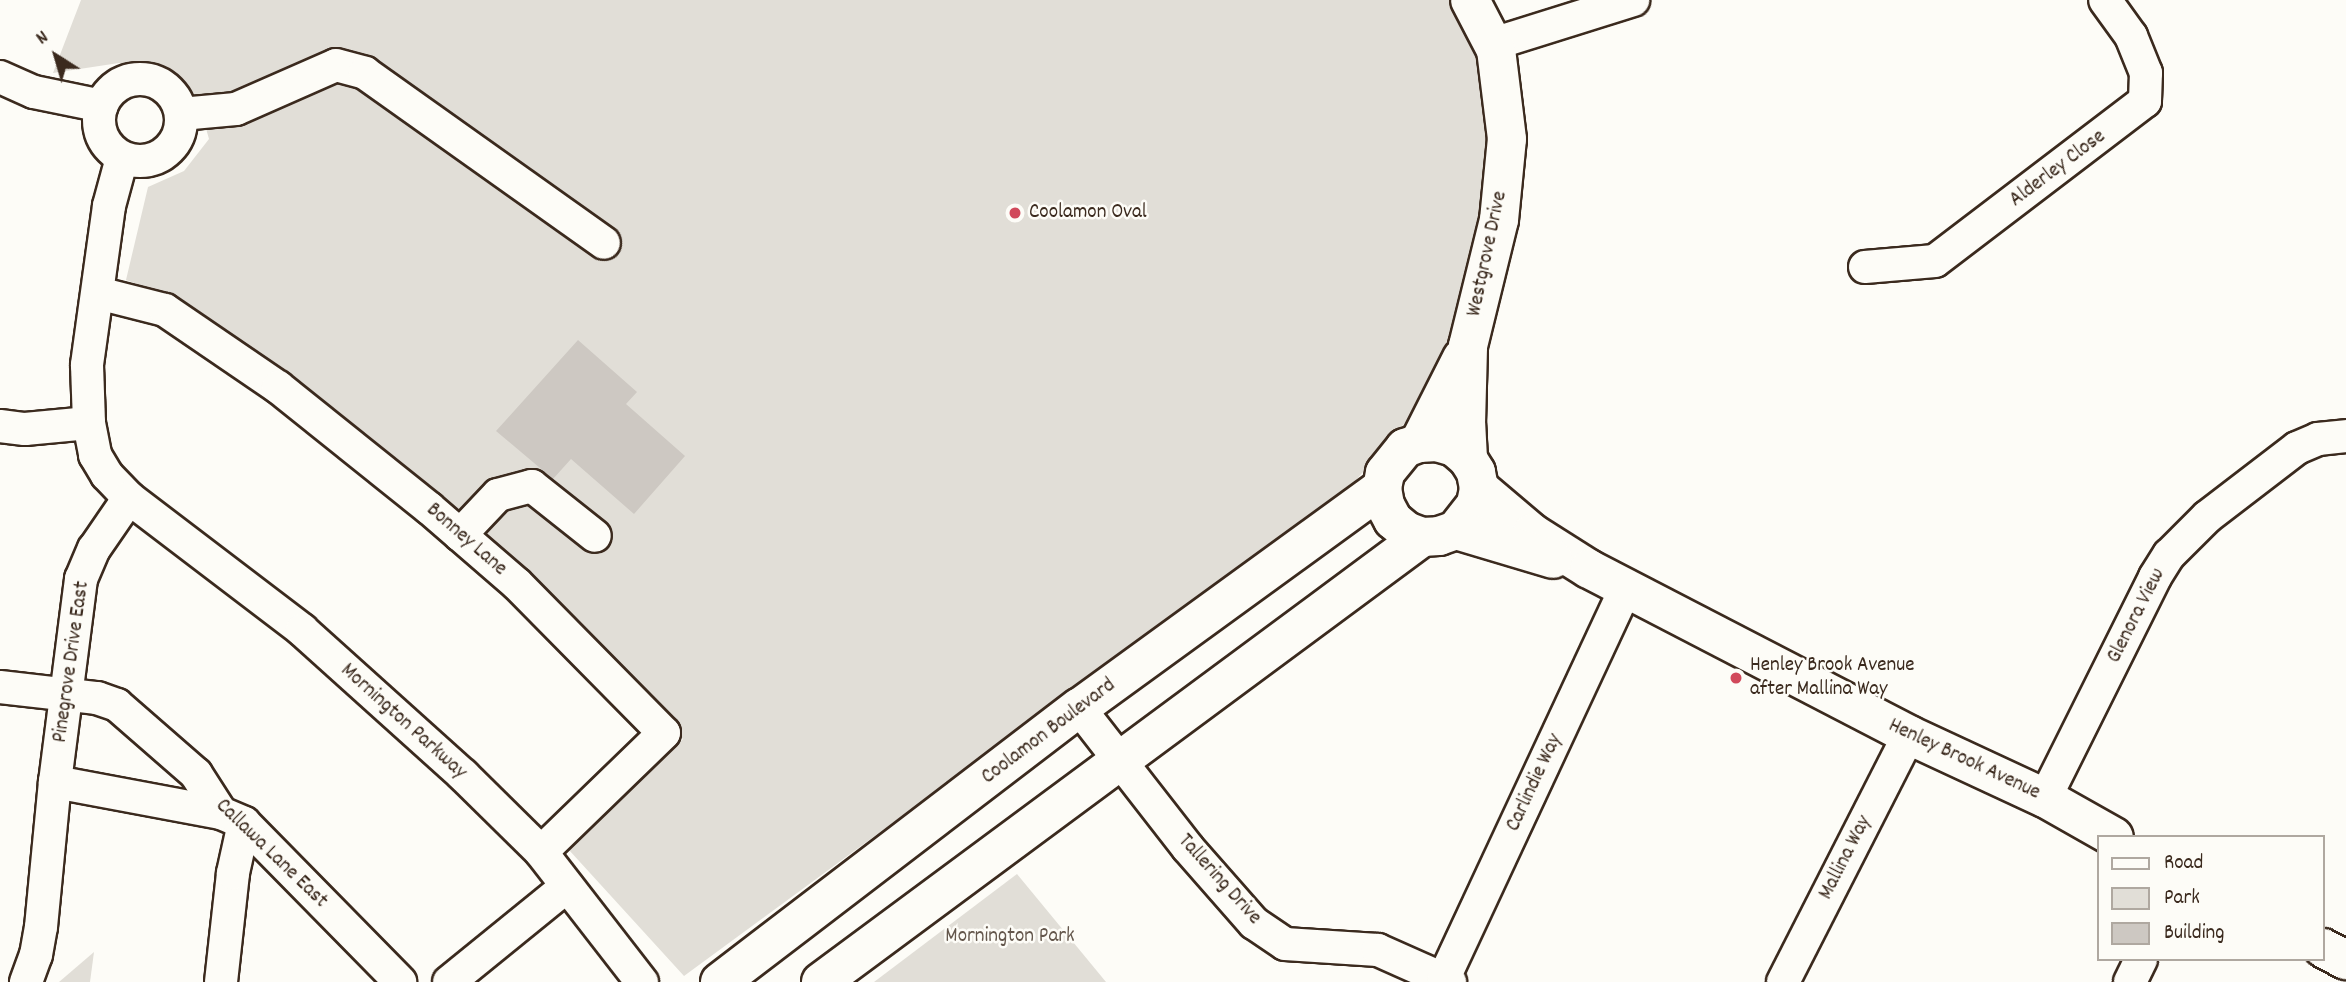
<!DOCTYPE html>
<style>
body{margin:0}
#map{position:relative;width:2346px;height:982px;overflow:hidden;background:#fdfcf7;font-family:Dekko,sans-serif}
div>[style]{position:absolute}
.green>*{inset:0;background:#e1ded7}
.building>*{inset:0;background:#cdc8c2}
.roads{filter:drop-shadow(2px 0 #3b2a1e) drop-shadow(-2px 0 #3b2a1e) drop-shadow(0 2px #3b2a1e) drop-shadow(0 -2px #3b2a1e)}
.street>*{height:32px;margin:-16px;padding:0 16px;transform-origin:16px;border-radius:16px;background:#fdfcf7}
.street>.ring{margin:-16px;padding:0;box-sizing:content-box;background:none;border:32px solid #fdfcf7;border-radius:50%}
.secondary>*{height:38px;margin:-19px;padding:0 19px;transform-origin:19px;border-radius:19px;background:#fdfcf7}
.dots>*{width:19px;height:19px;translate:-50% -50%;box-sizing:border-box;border:4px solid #fdfcf7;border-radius:50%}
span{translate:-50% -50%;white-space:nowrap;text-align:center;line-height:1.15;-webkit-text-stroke:5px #fdfcf7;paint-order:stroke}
.street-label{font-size:21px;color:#3b2a1e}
.poi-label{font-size:21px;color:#3b2a1e}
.left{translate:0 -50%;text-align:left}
.park-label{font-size:21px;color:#64574c}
.legend{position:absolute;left:2097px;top:835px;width:228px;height:126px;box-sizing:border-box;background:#fdfcf7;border:2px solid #afa8a0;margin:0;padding:9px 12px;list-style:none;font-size:21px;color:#3b2a1e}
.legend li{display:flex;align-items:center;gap:14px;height:35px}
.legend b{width:35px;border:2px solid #afa8a0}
.north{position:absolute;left:21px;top:21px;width:70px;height:70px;-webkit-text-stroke:5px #fdfcf7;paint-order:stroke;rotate:323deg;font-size:19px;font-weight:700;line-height:28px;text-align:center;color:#3b2a1e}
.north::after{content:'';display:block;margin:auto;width:24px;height:32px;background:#3b2a1e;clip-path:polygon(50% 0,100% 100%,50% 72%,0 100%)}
</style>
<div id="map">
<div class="green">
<i style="clip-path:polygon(81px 0,1453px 0,1480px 50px,1489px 162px,1455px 349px,1421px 404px,1351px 486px,684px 976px,569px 850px,683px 739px,527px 581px,295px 384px,179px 299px,126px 280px,148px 187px,184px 171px,209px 139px,197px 97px,173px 73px,119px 63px,53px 73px)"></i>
<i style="clip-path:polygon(1017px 874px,1106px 982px,874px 982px,1013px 877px)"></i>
<i style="clip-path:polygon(94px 952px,90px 982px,59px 982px)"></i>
</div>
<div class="building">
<i style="clip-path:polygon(578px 340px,637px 392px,626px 404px,685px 456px,634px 514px,571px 459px,553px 479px,496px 431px)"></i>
</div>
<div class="roads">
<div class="street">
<i style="left:1493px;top:44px;width:147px;rotate:-17.4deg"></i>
<i style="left:0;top:77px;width:37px;rotate:24deg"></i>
<i style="left:34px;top:92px;width:69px;rotate:11.6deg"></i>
<i class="ring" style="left:99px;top:79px;width:50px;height:50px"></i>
<i style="left:181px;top:114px;width:55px;rotate:-5.2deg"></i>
<i style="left:236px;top:109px;width:109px;rotate:-23.7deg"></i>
<i style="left:336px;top:65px;width:30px;rotate:15deg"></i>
<i style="left:365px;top:73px;width:293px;rotate:35.4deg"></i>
<i style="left:122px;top:158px;width:50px;rotate:105.2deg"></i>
<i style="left:109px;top:206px;width:161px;rotate:97.9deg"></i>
<i style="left:87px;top:365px;width:58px;rotate:88deg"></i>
<i style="left:89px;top:423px;width:33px;rotate:79deg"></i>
<i style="left:95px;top:455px;width:23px;rotate:59deg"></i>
<i style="left:107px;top:475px;width:32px;rotate:46deg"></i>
<i style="left:129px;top:498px;width:218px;rotate:37.3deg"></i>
<i style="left:302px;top:630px;width:217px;rotate:42deg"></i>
<i style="left:463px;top:775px;width:110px;rotate:44.6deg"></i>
<i style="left:541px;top:852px;width:165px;rotate:52.2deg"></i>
<i style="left:1865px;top:267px;width:70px;rotate:-4.9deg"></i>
<i style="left:1935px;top:261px;width:264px;rotate:-37.3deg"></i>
<i style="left:2145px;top:101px;width:28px;rotate:-88deg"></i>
<i style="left:2146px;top:73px;width:40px;rotate:-112deg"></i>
<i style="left:2131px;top:36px;width:44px;rotate:-125.8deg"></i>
<i style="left:98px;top:293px;width:69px;rotate:14.2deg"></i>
<i style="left:165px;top:310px;width:137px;rotate:34.3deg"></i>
<i style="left:278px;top:387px;width:193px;rotate:38.7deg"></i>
<i style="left:429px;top:508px;width:116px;rotate:40.8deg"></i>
<i style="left:517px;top:584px;width:209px;rotate:45.4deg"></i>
<i style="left:664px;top:733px;width:171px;rotate:135.9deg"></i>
<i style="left:0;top:426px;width:25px;rotate:7deg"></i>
<i style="left:25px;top:429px;width:64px;rotate:-5.4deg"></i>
<i style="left:460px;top:535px;width:55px;rotate:-46.5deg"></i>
<i style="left:498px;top:495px;width:35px;rotate:-15deg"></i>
<i style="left:532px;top:486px;width:80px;rotate:38.4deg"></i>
<i style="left:0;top:687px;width:98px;rotate:6.5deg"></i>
<i style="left:97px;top:698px;width:21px;rotate:19deg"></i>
<i style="left:117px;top:705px;width:105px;rotate:41.1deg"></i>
<i style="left:196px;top:774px;width:46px;rotate:57.3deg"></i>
<i style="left:221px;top:813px;width:25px;rotate:23deg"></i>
<i style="left:244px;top:823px;width:223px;rotate:45.5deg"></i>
<i style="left:1079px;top:708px;width:177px;rotate:52.1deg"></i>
<i style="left:1188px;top:848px;width:100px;rotate:48.7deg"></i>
<i style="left:1254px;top:923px;width:37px;rotate:34deg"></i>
<i style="left:1285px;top:944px;width:93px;rotate:3.7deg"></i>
<i style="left:1378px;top:950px;width:79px;rotate:24deg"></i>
<i style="left:55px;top:782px;width:169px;rotate:10.6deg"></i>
<i style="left:2045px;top:798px;width:247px;rotate:-63.5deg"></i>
<i style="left:2155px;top:577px;width:26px;rotate:-58deg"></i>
<i style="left:2169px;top:555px;width:54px;rotate:-45deg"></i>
<i style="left:2207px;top:517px;width:113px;rotate:-37.5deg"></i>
<i style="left:2297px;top:448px;width:23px;rotate:-23deg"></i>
<i style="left:2318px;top:439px;width:28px;rotate:-6deg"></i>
<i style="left:1444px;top:978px;width:429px;rotate:-65deg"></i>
<i style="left:26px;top:982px;width:29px;rotate:-70deg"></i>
<i style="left:36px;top:955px;width:28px;rotate:-80deg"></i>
<i style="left:41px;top:927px;width:146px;rotate:-84.5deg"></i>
<i style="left:55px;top:782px;width:205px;rotate:-82.7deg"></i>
<i style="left:81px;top:579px;width:33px;rotate:-67deg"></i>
<i style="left:94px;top:549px;width:62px;rotate:-55.5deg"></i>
<i style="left:221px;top:982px;width:110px;rotate:-83.7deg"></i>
<i style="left:233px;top:873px;width:51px;rotate:-77.6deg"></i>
<i style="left:449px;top:982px;width:152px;rotate:-39.1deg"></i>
<i style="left:1783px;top:982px;width:277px;rotate:-63deg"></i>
<i style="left:2130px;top:982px;width:25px;rotate:-64deg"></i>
</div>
<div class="secondary">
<i style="left:1419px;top:443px;width:95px;rotate:-63.2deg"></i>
<i style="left:1468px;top:459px;width:18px;rotate:-139deg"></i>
<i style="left:1454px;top:447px;width:18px;rotate:-164deg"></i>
<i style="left:1437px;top:442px;width:18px;rotate:177deg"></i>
<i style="left:1419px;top:443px;width:15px;rotate:160deg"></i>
<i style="left:1405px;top:448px;width:32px;rotate:129deg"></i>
<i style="left:1385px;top:473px;width:15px;rotate:101deg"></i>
<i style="left:1382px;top:488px;width:17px;rotate:80deg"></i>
<i style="left:1385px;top:505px;width:17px;rotate:62deg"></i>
<i style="left:1393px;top:520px;width:17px;rotate:40deg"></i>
<i style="left:1406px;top:531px;width:17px;rotate:21deg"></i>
<i style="left:1422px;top:537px;width:17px;rotate:-3deg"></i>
<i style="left:1439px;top:536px;width:18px;rotate:-19deg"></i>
<i style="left:1456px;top:530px;width:33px;rotate:-52deg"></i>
<i style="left:1476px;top:504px;width:16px;rotate:-79deg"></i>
<i style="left:1479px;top:488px;width:16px;rotate:-101deg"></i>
<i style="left:1476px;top:472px;width:15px;rotate:-122deg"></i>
<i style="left:1468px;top:459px;width:35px;rotate:-93deg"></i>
<i style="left:1466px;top:424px;width:78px;rotate:-88.5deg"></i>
<i style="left:1468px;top:346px;width:130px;rotate:-76.2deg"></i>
<i style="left:1499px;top:220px;width:81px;rotate:-84.4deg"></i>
<i style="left:1507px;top:139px;width:90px;rotate:-97deg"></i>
<i style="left:1496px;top:50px;width:56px;rotate:-117.5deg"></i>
<i style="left:1479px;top:488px;width:70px;rotate:40.3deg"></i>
<i style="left:1532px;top:533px;width:67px;rotate:32.3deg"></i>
<i style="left:1589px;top:569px;width:360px;rotate:27.4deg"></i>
<i style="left:1909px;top:735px;width:150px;rotate:24.9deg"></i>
<i style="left:2045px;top:798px;width:79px;rotate:29.5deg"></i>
<i style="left:1456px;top:530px;width:101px;rotate:16.6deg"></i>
<i style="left:2323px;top:948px;width:26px;rotate:28deg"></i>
<i style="left:720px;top:982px;width:452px;rotate:-37.4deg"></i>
<i style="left:1079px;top:708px;width:374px;rotate:-36deg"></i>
<i style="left:821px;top:982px;width:748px;rotate:-36.52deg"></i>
</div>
</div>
<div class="dots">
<i style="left:1015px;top:213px;background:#d1495b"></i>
<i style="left:1736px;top:678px;background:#d1495b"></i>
</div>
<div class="street-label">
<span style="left:2058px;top:169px;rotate:-37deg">Alderley Close</span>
<span style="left:1488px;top:254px;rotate:-78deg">Westgrove Drive</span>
<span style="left:466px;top:540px;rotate:41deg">Bonney Lane</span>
<span style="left:2137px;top:616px;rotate:-63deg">Glenora View</span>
<span style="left:72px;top:662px;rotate:-82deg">Pinegrove Drive East</span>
<span style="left:403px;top:722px;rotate:42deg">Mornington Parkway</span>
<span style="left:1049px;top:732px;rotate:-37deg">Coolamon Boulevard</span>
<span style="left:1964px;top:760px;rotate:25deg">Henley Brook Avenue</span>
<span style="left:1535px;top:783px;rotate:-65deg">Carlindie Way</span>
<span style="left:271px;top:854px;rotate:44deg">Callawa Lane East</span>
<span style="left:1846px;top:858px;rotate:-63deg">Mallina Way</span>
<span style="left:1219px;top:880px;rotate:48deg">Tallering Drive</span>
</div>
<div class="poi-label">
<span class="left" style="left:1029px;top:213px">Coolamon Oval</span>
<span class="left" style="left:1750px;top:678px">Henley Brook Avenue<br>after Mallina Way</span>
</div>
<div class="park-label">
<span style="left:1010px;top:937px">Mornington Park</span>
</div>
<ul class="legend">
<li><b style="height:9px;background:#fdfcf7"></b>Road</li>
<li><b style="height:19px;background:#e1ded7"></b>Park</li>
<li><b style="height:19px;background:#cdc8c2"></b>Building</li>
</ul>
<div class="north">N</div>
</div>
